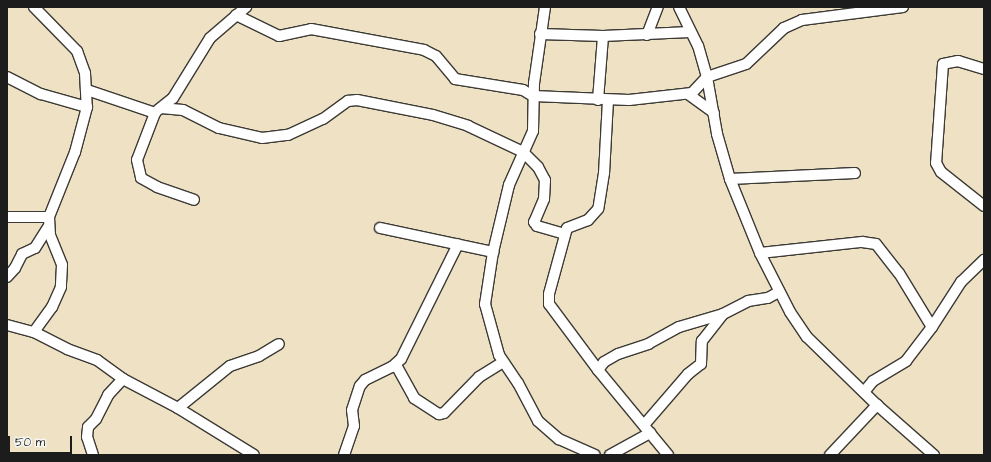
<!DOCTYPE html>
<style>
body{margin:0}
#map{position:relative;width:991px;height:462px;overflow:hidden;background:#efe1c3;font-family:"Architects Daughter",sans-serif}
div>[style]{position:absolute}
.roads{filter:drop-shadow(1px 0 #3c3a35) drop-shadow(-1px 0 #3c3a35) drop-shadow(0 1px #3c3a35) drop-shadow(0 -1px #3c3a35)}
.minor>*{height:10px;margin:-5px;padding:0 5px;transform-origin:5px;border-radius:5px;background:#fff}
span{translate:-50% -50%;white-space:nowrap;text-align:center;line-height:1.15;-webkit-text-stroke:3.5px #f6f6f2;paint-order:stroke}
.frame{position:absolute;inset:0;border:8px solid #1c1c1c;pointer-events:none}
.scale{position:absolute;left:8px;top:436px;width:64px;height:18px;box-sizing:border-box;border:2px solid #1c1c1c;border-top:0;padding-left:5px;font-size:12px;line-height:14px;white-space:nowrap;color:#1c1c1c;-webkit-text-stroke:3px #f6f6f2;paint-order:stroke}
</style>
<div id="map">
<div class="roads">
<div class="minor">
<i style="left:34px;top:7px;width:62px;rotate:45.7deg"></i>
<i style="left:77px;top:51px;width:23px;rotate:70deg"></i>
<i style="left:85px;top:73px;width:34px;rotate:87deg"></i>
<i style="left:87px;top:107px;width:47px;rotate:104.9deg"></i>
<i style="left:75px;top:152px;width:70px;rotate:111.8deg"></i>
<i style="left:49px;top:217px;width:18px;rotate:87deg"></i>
<i style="left:50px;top:235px;width:32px;rotate:68deg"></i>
<i style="left:62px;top:265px;width:22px;rotate:93deg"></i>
<i style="left:61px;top:287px;width:22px;rotate:114deg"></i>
<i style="left:52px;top:307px;width:31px;rotate:126deg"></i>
<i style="left:545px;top:7px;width:77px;rotate:98.2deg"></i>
<i style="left:534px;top:83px;width:48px;rotate:91.2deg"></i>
<i style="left:533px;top:131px;width:59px;rotate:114deg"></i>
<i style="left:509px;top:185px;width:69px;rotate:103.4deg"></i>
<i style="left:493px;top:252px;width:53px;rotate:98.7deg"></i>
<i style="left:485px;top:304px;width:53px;rotate:74.6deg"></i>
<i style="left:499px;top:355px;width:34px;rotate:56deg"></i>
<i style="left:518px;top:383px;width:43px;rotate:62.2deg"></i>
<i style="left:538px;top:421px;width:28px;rotate:41deg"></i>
<i style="left:559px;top:439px;width:39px;rotate:24deg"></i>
<i style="left:903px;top:7px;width:102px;rotate:172.7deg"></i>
<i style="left:802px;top:20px;width:20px;rotate:156deg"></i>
<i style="left:784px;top:28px;width:52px;rotate:136.5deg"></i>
<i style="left:746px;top:64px;width:41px;rotate:161.6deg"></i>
<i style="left:707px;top:77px;width:58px;rotate:80deg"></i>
<i style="left:717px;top:134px;width:47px;rotate:73.9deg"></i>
<i style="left:730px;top:179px;width:80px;rotate:67.9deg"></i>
<i style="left:760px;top:253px;width:66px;rotate:63deg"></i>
<i style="left:790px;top:312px;width:30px;rotate:56deg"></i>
<i style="left:807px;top:337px;width:98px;rotate:44.2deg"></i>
<i style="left:877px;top:405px;width:76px;rotate:41.3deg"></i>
<i style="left:236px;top:15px;width:48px;rotate:26deg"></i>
<i style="left:279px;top:36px;width:33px;rotate:-12deg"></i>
<i style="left:311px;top:29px;width:115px;rotate:10.5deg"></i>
<i style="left:424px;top:50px;width:13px;rotate:27deg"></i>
<i style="left:436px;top:56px;width:30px;rotate:50deg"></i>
<i style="left:455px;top:79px;width:69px;rotate:9.2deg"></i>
<i style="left:523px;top:90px;width:12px;rotate:31deg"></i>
<i style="left:533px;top:96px;width:96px;rotate:2.4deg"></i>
<i style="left:629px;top:100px;width:63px;rotate:-6.3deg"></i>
<i style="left:692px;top:93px;width:22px;rotate:-47deg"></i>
<i style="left:707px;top:77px;width:32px;rotate:-106deg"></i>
<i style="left:698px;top:46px;width:43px;rotate:-116deg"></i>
<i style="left:540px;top:34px;width:63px;rotate:1.8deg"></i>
<i style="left:603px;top:36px;width:87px;rotate:-2.6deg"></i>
<i style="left:647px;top:35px;width:30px;rotate:-69deg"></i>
<i style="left:984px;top:69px;width:27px;rotate:-163deg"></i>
<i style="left:958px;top:61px;width:15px;rotate:169deg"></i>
<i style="left:943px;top:64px;width:99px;rotate:94deg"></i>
<i style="left:936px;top:163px;width:10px;rotate:61deg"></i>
<i style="left:941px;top:172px;width:55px;rotate:38.3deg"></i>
<i style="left:7px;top:77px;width:38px;rotate:27deg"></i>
<i style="left:41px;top:94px;width:48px;rotate:15.8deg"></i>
<i style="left:87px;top:90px;width:72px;rotate:18.7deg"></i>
<i style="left:155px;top:113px;width:50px;rotate:111deg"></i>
<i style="left:137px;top:160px;width:18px;rotate:77deg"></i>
<i style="left:141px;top:178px;width:18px;rotate:29deg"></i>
<i style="left:157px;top:187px;width:39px;rotate:19deg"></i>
<i style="left:688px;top:94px;width:32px;rotate:36deg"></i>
<i style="left:598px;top:100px;width:64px;rotate:-85.5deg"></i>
<i style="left:608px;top:100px;width:73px;rotate:93.1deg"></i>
<i style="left:604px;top:173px;width:36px;rotate:99deg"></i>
<i style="left:598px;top:209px;width:15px;rotate:132deg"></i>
<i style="left:588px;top:220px;width:22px;rotate:159deg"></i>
<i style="left:567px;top:228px;width:68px;rotate:105.3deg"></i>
<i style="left:549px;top:294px;width:10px;rotate:90deg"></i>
<i style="left:549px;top:304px;width:82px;rotate:53.4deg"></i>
<i style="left:598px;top:370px;width:110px;rotate:50.5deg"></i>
<i style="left:161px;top:108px;width:22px;rotate:5deg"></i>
<i style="left:183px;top:110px;width:40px;rotate:26.6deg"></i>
<i style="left:219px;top:128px;width:44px;rotate:13.1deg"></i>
<i style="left:262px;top:138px;width:26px;rotate:-7deg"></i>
<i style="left:288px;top:135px;width:38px;rotate:-25deg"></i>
<i style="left:323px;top:119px;width:31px;rotate:-36deg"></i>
<i style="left:348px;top:101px;width:9px;rotate:-6deg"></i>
<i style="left:357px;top:100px;width:77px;rotate:11.2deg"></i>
<i style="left:433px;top:115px;width:37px;rotate:17deg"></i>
<i style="left:468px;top:126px;width:61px;rotate:25.3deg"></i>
<i style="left:523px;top:152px;width:21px;rotate:45deg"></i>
<i style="left:538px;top:167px;width:15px;rotate:62deg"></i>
<i style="left:545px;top:180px;width:19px;rotate:93deg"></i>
<i style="left:544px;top:199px;width:25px;rotate:113deg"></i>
<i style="left:534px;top:222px;width:5px;rotate:53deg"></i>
<i style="left:537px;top:226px;width:29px;rotate:16deg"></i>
<i style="left:158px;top:110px;width:19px;rotate:-39deg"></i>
<i style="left:173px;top:98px;width:70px;rotate:-58.3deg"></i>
<i style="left:210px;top:38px;width:48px;rotate:-40.7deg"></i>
<i style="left:730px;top:179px;width:125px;rotate:-2.7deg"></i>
<i style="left:7px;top:217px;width:42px"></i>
<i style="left:380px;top:228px;width:116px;rotate:12deg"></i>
<i style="left:760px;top:253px;width:103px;rotate:-6.2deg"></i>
<i style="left:862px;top:242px;width:14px;rotate:8deg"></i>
<i style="left:876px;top:244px;width:37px;rotate:52deg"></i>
<i style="left:899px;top:273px;width:63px;rotate:58.6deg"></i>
<i style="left:7px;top:277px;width:12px;rotate:-48deg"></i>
<i style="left:15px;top:268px;width:16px;rotate:-63deg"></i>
<i style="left:22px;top:254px;width:14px;rotate:-25deg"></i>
<i style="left:35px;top:248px;width:25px;rotate:-58deg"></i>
<i style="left:7px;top:325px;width:28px;rotate:15deg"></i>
<i style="left:34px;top:332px;width:37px;rotate:27deg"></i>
<i style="left:67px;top:349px;width:32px;rotate:20deg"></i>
<i style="left:97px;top:360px;width:32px;rotate:36deg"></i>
<i style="left:123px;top:379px;width:62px;rotate:27.8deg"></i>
<i style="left:178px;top:408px;width:89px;rotate:31.7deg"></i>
<i style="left:396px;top:365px;width:38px;rotate:61deg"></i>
<i style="left:414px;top:398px;width:30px;rotate:33deg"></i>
<i style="left:439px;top:414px;width:5px;rotate:-11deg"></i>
<i style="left:444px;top:413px;width:50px;rotate:-45.8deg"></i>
<i style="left:479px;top:377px;width:28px;rotate:-32deg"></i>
<i style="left:598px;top:370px;width:10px;rotate:-53deg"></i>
<i style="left:604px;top:362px;width:16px;rotate:-30deg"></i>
<i style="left:618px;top:354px;width:32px;rotate:-18deg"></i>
<i style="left:648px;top:344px;width:35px;rotate:-29deg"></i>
<i style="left:679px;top:327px;width:46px;rotate:-16.5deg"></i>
<i style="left:864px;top:392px;width:14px;rotate:-51deg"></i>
<i style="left:873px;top:381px;width:39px;rotate:-31deg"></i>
<i style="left:906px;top:361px;width:43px;rotate:-52.6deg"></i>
<i style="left:932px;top:327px;width:54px;rotate:-57.2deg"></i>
<i style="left:961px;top:282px;width:32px;rotate:-44deg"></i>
<i style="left:178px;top:408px;width:67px;rotate:-38.9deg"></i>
<i style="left:230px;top:366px;width:31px;rotate:-19deg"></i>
<i style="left:259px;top:356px;width:23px;rotate:-31deg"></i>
<i style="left:644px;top:425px;width:67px;rotate:-49.2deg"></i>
<i style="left:688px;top:374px;width:16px;rotate:-38deg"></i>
<i style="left:701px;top:364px;width:23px;rotate:-88deg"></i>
<i style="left:702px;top:341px;width:34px;rotate:-52deg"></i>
<i style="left:723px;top:314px;width:28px;rotate:-27deg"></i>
<i style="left:748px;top:301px;width:20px;rotate:-9deg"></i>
<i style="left:768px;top:298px;width:13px;rotate:-29deg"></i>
<i style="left:93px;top:455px;width:19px;rotate:-108deg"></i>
<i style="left:87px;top:437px;width:10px;rotate:-84deg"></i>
<i style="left:88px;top:427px;width:11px;rotate:-45deg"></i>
<i style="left:96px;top:419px;width:27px;rotate:-63deg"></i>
<i style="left:108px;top:395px;width:22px;rotate:-47deg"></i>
<i style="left:344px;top:455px;width:31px;rotate:-71deg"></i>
<i style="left:354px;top:426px;width:16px;rotate:-97deg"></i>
<i style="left:352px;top:410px;width:25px;rotate:-72deg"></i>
<i style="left:360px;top:386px;width:8px;rotate:-50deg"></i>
<i style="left:365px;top:380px;width:30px;rotate:-26deg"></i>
<i style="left:392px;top:367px;width:12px;rotate:-42deg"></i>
<i style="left:401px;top:359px;width:128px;rotate:-63.6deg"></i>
<i style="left:610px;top:455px;width:46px;rotate:-28.8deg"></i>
<i style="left:830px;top:455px;width:69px;rotate:-46.8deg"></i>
</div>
</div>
<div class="frame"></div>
<div class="scale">50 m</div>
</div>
